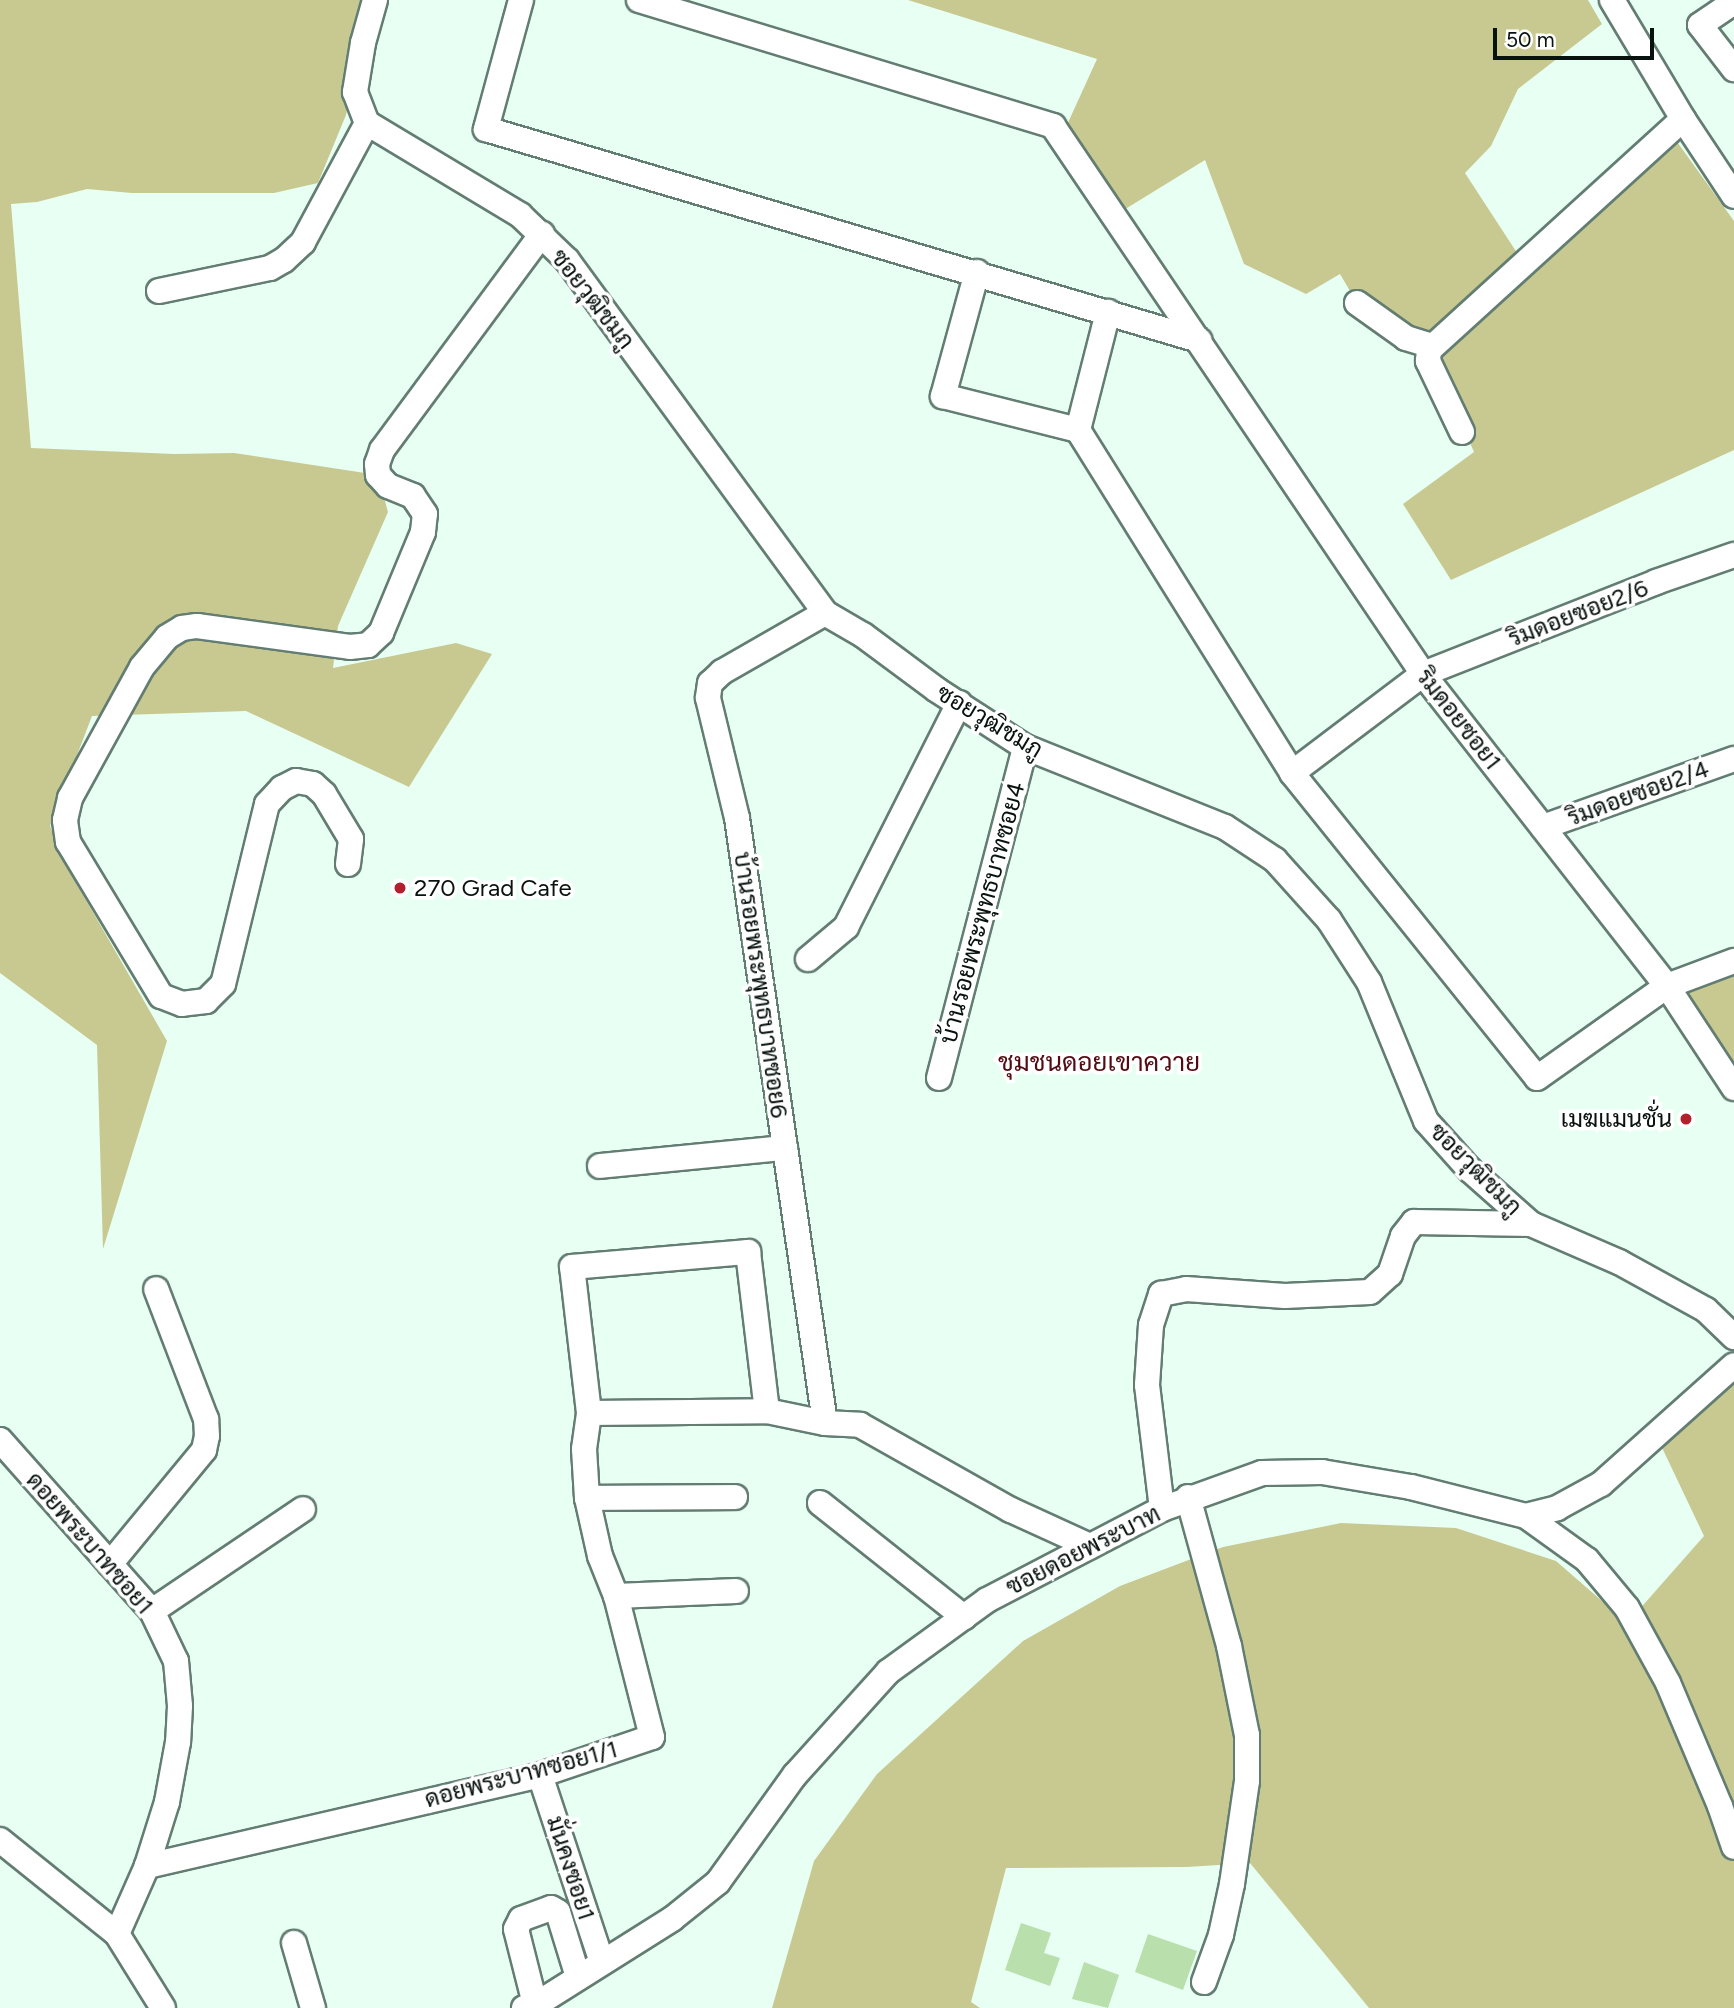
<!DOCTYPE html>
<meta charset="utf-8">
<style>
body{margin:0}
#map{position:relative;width:1734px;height:2008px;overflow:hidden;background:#e8fff4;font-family:Figtree,Sarabun,sans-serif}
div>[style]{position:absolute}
.green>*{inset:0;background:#c8c991}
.building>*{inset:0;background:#b8dfac}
.roads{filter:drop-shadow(2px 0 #637d72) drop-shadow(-2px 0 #637d72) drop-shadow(0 2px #637d72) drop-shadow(0 -2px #637d72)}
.minor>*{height:24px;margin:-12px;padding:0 12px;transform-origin:12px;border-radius:12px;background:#fff}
.dots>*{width:19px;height:19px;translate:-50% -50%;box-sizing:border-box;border:4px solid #fff;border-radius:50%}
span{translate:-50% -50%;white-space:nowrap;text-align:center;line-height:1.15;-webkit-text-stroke:7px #fff;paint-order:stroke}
.street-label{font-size:24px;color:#08120e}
.poi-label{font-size:24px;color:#08120e}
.left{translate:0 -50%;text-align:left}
.right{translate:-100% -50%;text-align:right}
.neighbourhood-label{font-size:26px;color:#520c12}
.scale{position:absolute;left:1493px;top:28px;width:161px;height:32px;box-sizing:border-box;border:4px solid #08120e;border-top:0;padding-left:9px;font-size:21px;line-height:24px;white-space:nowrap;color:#08120e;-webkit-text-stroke:5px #fff;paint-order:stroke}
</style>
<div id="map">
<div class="green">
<i style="clip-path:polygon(0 0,371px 0,346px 115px,318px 183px,274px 193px,132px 193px,87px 189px,37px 202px,11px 204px,31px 448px,174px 454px,234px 453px,378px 475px,388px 512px,338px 626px,333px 668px,456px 643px,492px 654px,409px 787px,246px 711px,92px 716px,50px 826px,75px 881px,167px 1041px,103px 1249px,97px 1045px,0 973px)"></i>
<i style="clip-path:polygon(908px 0,1588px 0,1602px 24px,1518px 89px,1491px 146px,1465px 173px,1523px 262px,1432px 346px,1357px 303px,1340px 274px,1306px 294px,1244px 264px,1205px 160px,1114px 216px,1061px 138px,1097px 59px)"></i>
<i style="clip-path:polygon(1675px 139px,1734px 221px,1734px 450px,1451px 580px,1403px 504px,1474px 452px,1434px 359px)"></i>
<i style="clip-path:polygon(1734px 961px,1734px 1088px,1667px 986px)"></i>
<i style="clip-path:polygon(1734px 1365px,1734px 2008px,1369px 2008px,1250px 1863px,1187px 1867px,1006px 1868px,971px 2002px,980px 2008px,772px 2008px,814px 1861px,877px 1774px,1023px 1641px,1120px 1586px,1223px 1547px,1341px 1523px,1456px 1528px,1556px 1561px,1647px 1640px,1637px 1612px,1704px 1536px,1656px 1435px)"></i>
</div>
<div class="building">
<i style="clip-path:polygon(1021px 1923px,1051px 1933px,1044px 1953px,1060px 1958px,1050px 1986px,1005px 1970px)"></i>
<i style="clip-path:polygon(1148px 1934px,1197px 1951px,1183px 1990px,1135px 1972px)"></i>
<i style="clip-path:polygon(1084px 1962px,1119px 1975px,1108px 2008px,1072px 1999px)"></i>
</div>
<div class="roads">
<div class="minor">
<i style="left:375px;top:0;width:45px;rotate:105.6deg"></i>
<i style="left:363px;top:43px;width:50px;rotate:99.3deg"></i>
<i style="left:355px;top:92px;width:33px;rotate:69deg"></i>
<i style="left:367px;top:123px;width:179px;rotate:31deg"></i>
<i style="left:520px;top:215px;width:65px;rotate:43.8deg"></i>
<i style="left:567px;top:260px;width:437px;rotate:53.8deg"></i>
<i style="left:825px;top:613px;width:44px;rotate:30.1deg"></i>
<i style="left:863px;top:635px;width:92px;rotate:36.6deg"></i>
<i style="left:937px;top:690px;width:105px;rotate:32.9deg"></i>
<i style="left:1025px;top:747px;width:215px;rotate:21.8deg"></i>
<i style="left:1225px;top:827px;width:60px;rotate:33.4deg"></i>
<i style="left:1275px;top:860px;width:81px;rotate:48deg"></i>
<i style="left:1329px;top:920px;width:74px;rotate:57.2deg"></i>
<i style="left:1369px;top:982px;width:150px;rotate:67.7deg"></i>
<i style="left:1426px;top:1121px;width:66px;rotate:48.1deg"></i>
<i style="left:1470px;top:1170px;width:81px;rotate:41.5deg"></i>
<i style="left:1531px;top:1224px;width:96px;rotate:23.4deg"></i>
<i style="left:1619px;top:1262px;width:99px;rotate:28.9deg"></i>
<i style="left:1706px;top:1310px;width:39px;rotate:44deg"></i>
<i style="left:521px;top:0;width:134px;rotate:105.2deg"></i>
<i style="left:486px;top:129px;width:744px;rotate:16.49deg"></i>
<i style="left:639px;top:0;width:433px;rotate:16.9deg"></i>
<i style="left:1053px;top:126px;width:661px;rotate:55.97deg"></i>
<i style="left:1423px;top:674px;width:396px;rotate:52deg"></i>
<i style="left:1667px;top:986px;width:122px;rotate:56.7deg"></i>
<i style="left:1612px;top:0;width:139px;rotate:59.2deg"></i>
<i style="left:1683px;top:119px;width:92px;rotate:56.5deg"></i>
<i style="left:1734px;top:2px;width:41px;rotate:145.9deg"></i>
<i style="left:1700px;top:25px;width:56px;rotate:52.3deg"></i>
<i style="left:977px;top:272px;width:129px;rotate:105.3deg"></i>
<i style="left:943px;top:396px;width:139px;rotate:14.1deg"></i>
<i style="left:1078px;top:430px;width:404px;rotate:58deg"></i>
<i style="left:1292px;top:773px;width:391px;rotate:51.2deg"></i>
<i style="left:1537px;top:1078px;width:159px;rotate:-35.3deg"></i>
<i style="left:1667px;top:986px;width:72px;rotate:-20.5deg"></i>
<i style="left:159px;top:291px;width:113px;rotate:-11.7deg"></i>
<i style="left:270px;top:268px;width:16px;rotate:-30deg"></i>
<i style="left:284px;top:260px;width:26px;rotate:-43deg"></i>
<i style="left:303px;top:242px;width:135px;rotate:-61.7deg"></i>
<i style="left:1357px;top:303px;width:60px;rotate:35.5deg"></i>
<i style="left:1406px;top:338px;width:27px;rotate:17deg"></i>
<i style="left:1078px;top:430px;width:122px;rotate:-75.7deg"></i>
<i style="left:1462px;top:432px;width:79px;rotate:-115.6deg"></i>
<i style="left:1428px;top:361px;width:11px;rotate:-85deg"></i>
<i style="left:1429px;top:350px;width:343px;rotate:-42.3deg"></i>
<i style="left:825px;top:613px;width:119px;rotate:150.2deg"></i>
<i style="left:722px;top:672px;width:16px;rotate:137deg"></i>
<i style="left:710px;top:683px;width:15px;rotate:98deg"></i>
<i style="left:708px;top:698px;width:123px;rotate:76.4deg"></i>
<i style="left:737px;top:818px;width:611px;rotate:81.72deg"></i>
<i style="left:1292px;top:773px;width:164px;rotate:-37.1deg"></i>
<i style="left:1423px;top:674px;width:251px;rotate:-21.5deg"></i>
<i style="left:1656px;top:582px;width:83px;rotate:-19.1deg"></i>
<i style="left:1543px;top:827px;width:203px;rotate:-19.6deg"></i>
<i style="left:348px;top:864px;width:25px;rotate:-83deg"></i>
<i style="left:351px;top:839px;width:52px;rotate:-121deg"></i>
<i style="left:324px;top:794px;width:15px;rotate:-138deg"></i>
<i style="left:313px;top:784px;width:17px;rotate:-170deg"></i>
<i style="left:296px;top:781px;width:16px;rotate:153deg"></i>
<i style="left:282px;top:788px;width:22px;rotate:133deg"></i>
<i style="left:267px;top:804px;width:185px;rotate:103.7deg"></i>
<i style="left:223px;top:984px;width:24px;rotate:135deg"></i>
<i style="left:206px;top:1001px;width:24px;rotate:173deg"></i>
<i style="left:182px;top:1004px;width:22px;rotate:-159deg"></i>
<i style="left:161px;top:996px;width:180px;rotate:-121.1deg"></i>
<i style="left:68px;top:842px;width:22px;rotate:-98deg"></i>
<i style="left:65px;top:820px;width:23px;rotate:-77deg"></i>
<i style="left:70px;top:798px;width:149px;rotate:-61.2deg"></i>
<i style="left:142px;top:667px;width:39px;rotate:-50deg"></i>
<i style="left:167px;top:637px;width:17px;rotate:-31deg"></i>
<i style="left:182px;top:628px;width:15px;rotate:-8deg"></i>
<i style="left:197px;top:626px;width:154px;rotate:7.8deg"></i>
<i style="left:350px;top:647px;width:18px;rotate:-6deg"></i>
<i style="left:368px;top:645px;width:18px;rotate:-43deg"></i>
<i style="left:381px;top:633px;width:109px;rotate:-67.4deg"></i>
<i style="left:423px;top:532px;width:18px;rotate:-84deg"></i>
<i style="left:425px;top:514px;width:22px;rotate:-124deg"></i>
<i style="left:413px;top:496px;width:27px;rotate:-158deg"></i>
<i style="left:388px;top:486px;width:15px;rotate:-132deg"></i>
<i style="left:378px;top:475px;width:11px;rotate:-95deg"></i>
<i style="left:377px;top:464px;width:15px;rotate:-70deg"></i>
<i style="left:382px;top:450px;width:269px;rotate:-53.5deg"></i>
<i style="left:808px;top:959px;width:50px;rotate:-40.1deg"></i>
<i style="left:846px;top:927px;width:251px;rotate:-63.2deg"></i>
<i style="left:939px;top:1078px;width:342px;rotate:-75.4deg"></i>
<i style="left:600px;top:1166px;width:186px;rotate:-5.6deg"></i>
<i style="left:589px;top:1413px;width:178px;rotate:-0.6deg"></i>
<i style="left:767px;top:1411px;width:59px;rotate:11.7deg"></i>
<i style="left:825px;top:1423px;width:35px;rotate:3deg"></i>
<i style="left:860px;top:1425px;width:173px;rotate:29.4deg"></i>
<i style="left:1011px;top:1510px;width:87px;rotate:24.5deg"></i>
<i style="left:0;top:1440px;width:229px;rotate:48.4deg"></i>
<i style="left:152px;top:1611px;width:55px;rotate:64.4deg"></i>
<i style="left:176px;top:1661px;width:45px;rotate:84.9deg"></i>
<i style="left:180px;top:1706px;width:36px;rotate:93deg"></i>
<i style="left:178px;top:1742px;width:61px;rotate:100.4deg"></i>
<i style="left:167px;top:1802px;width:67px;rotate:107.4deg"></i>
<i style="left:147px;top:1866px;width:74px;rotate:113.8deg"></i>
<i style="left:1188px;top:1497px;width:155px;rotate:74.6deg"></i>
<i style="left:1229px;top:1646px;width:91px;rotate:78.6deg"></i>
<i style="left:1247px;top:1735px;width:46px;rotate:90deg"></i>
<i style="left:1247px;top:1781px;width:104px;rotate:98.3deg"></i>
<i style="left:1232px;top:1884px;width:52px;rotate:102.2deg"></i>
<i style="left:1221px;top:1935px;width:50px;rotate:109.9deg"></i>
<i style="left:587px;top:1498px;width:148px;rotate:-0.4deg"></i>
<i style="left:820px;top:1503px;width:184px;rotate:38.4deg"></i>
<i style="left:1162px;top:1509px;width:125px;rotate:-96.9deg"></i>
<i style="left:1147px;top:1385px;width:60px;rotate:-86.2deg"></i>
<i style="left:1151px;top:1325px;width:33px;rotate:-72deg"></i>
<i style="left:1161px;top:1294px;width:25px;rotate:-11deg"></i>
<i style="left:1186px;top:1289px;width:99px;rotate:4deg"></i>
<i style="left:1285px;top:1296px;width:85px;rotate:-2.7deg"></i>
<i style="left:1370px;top:1292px;width:27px;rotate:-42deg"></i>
<i style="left:1390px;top:1274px;width:40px;rotate:-71.1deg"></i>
<i style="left:1403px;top:1236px;width:18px;rotate:-52deg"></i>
<i style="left:1414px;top:1222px;width:117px;rotate:1deg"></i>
<i style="left:1526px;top:1516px;width:75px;rotate:35.8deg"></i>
<i style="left:1587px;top:1560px;width:62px;rotate:50.2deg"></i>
<i style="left:1627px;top:1608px;width:85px;rotate:61.3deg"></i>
<i style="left:1668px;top:1683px;width:134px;rotate:67.1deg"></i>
<i style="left:1720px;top:1806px;width:43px;rotate:71.1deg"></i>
<i style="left:110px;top:1564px;width:148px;rotate:-50.5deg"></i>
<i style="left:204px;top:1450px;width:14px;rotate:-78deg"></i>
<i style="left:207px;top:1436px;width:17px;rotate:-93deg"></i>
<i style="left:206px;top:1419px;width:139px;rotate:-111deg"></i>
<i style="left:616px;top:1596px;width:120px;rotate:-2.4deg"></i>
<i style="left:152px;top:1611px;width:182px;rotate:-34deg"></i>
<i style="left:540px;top:1775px;width:197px;rotate:71.7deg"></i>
<i style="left:0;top:1840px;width:150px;rotate:38.8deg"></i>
<i style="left:117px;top:1934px;width:87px;rotate:58.1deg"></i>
<i style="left:147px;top:1866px;width:403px;rotate:-13deg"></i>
<i style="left:540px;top:1775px;width:118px;rotate:-18.7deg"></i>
<i style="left:652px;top:1737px;width:146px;rotate:-104.3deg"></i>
<i style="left:616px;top:1596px;width:43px;rotate:-111.8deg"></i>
<i style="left:600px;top:1556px;width:59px;rotate:-102.6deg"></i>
<i style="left:587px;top:1498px;width:49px;rotate:-93.5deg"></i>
<i style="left:584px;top:1449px;width:36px;rotate:-82deg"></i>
<i style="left:589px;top:1413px;width:147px;rotate:-96.6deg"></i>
<i style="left:572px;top:1267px;width:177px;rotate:-4.9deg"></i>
<i style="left:748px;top:1252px;width:160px;rotate:83.2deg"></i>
<i style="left:294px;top:1943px;width:68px;rotate:73.7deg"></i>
<i style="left:524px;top:2008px;width:14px;rotate:-17deg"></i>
<i style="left:537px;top:2004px;width:160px;rotate:-32.2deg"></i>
<i style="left:672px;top:1919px;width:59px;rotate:-38.8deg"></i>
<i style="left:718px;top:1882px;width:132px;rotate:-54.3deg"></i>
<i style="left:795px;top:1775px;width:139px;rotate:-47.9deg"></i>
<i style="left:888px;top:1672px;width:122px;rotate:-36deg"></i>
<i style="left:987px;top:1600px;width:197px;rotate:-27.5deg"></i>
<i style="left:1162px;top:1509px;width:106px;rotate:-19.8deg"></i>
<i style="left:1262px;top:1473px;width:60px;rotate:-1deg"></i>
<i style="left:1322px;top:1472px;width:90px;rotate:9.6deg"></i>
<i style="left:1411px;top:1487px;width:119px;rotate:14.2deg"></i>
<i style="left:1526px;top:1516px;width:32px;rotate:-14deg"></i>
<i style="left:1557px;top:1508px;width:50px;rotate:-28.6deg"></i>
<i style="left:1601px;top:1484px;width:178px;rotate:-41.8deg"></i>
<i style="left:536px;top:2008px;width:81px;rotate:-104.2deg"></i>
<i style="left:516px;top:1929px;width:11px;rotate:-63deg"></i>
<i style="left:521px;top:1919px;width:32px;rotate:-20deg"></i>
<i style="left:551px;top:1908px;width:8px;rotate:30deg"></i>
<i style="left:558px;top:1912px;width:68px;rotate:72.9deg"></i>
</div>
</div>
<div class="dots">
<i style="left:400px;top:888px;background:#b2202e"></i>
<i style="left:1686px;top:1119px;background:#b2202e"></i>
</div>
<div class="street-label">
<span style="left:593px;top:299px;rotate:52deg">ซอยวุฒิชมภู</span>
<span style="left:1578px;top:613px;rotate:-21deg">ริมดอยซอย2/6</span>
<span style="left:1459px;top:719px;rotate:52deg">ริมดอยซอย1</span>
<span style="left:990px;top:721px;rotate:31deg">ซอยวุฒิชมภู</span>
<span style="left:1638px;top:793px;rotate:-20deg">ริมดอยซอย2/4</span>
<span style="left:982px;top:913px;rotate:-75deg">บ้านรอยพระพุทธบาทซอย4</span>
<span style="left:761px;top:985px;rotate:82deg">บ้านรอยพระพุทธบาทซอย6</span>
<span style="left:1476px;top:1169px;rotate:45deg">ซอยวุฒิชมภู</span>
<span style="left:90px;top:1543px;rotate:49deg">ดอยพระบาทซอย1</span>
<span style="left:1083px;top:1550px;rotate:-27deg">ซอยดอยพระบาท</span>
<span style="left:521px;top:1774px;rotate:-15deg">ดอยพระบาทซอย1/1</span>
<span style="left:571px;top:1868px;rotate:72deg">มั่นคงซอย1</span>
</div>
<div class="poi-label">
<span class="left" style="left:414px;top:888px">270 Grad Cafe</span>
<span class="right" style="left:1672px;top:1119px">เมฆแมนชั่น</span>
</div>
<div class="neighbourhood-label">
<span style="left:1099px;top:1063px">ชุมชนดอยเขาควาย</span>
</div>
<div class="scale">50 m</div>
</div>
